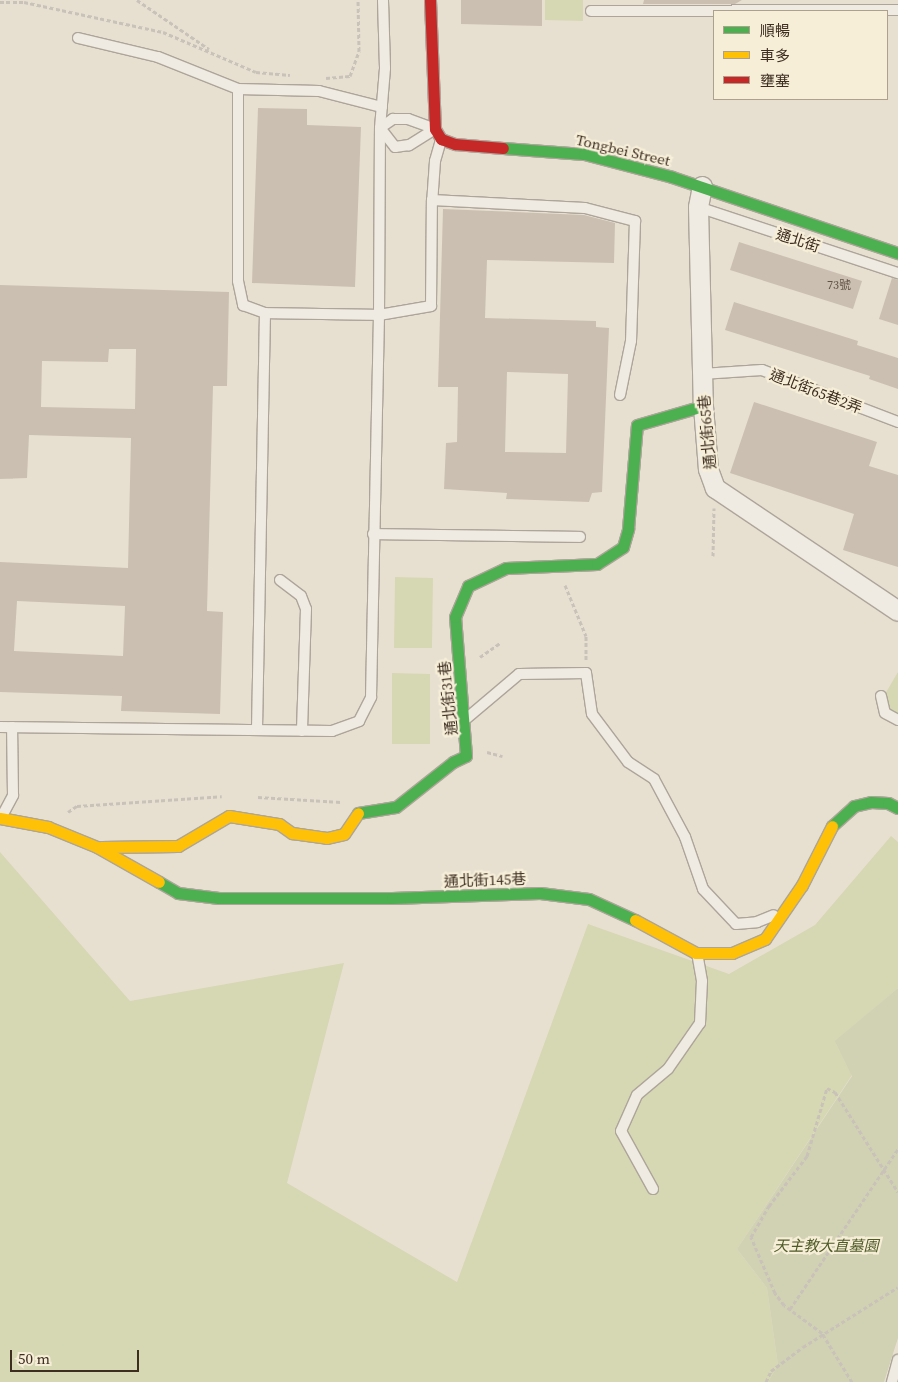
<!DOCTYPE html>
<meta charset="utf-8">
<style>
body{margin:0}
#map{position:relative;width:898px;height:1382px;overflow:hidden;background:#e7e0d1;font-family:"Source Serif 4","Noto Sans TC",serif}
div>[style]{position:absolute}
.green>*{inset:0;background:#d6d7b3}
.cemetery>*{inset:0;background:#d1d1b3}
.building>*{inset:0;background:#cbbfb2}
.path>*{height:3px;margin-top:-1.5px;transform-origin:0;background:repeating-linear-gradient(90deg,#c8c2b9 0 4px,transparent 0 6.5px)}
.roads{filter:drop-shadow(1px 0 #ada599) drop-shadow(-1px 0 #ada599) drop-shadow(0 1px #ada599) drop-shadow(0 -1px #ada599)}
.lane>*{height:10px;margin:-5px;padding:0 5px;transform-origin:5px;border-radius:5px;background:#efebe3}
.street>*{height:19px;margin:-9.5px;padding:0 9.5px;transform-origin:9.5px;border-radius:9.5px;background:#efebe3}
.fast>*{height:11px;margin:-5.5px;padding:0 5.5px;transform-origin:5.5px;border-radius:5.5px;background:#4caf50}
.slow>*{height:11px;margin:-5.5px;padding:0 5.5px;transform-origin:5.5px;border-radius:5.5px;background:#ffc107}
.jam>*{height:11px;margin:-5.5px;padding:0 5.5px;transform-origin:5.5px;border-radius:5.5px;background:#c62828}
span{translate:-50% -50%;white-space:nowrap;text-align:center;line-height:1.15;-webkit-text-stroke:4.5px #f7eed8;paint-order:stroke}
.number-label{font-size:12px;color:#605244}
.number-label span{-webkit-text-stroke-width:0}
.street-label{font-size:15px;color:#3d2e20}
.park-label{font-size:15px;color:#4d5a26;font-style:italic}
.legend{position:absolute;left:713px;top:10px;width:175px;height:90px;box-sizing:border-box;background:#f7eed8;border:1px solid #ada18e;margin:0;padding:6px 9px;list-style:none;font-size:15px;color:#3d2e20}
.legend li{display:flex;align-items:center;gap:10px;height:25px}
.legend b{width:25px;border:1px solid #ada18e}
.scale{position:absolute;left:10px;top:1350px;width:129px;height:22px;box-sizing:border-box;border:2px solid #3d2e20;border-top:0;padding-left:6px;font-size:15px;line-height:18px;white-space:nowrap;color:#3d2e20;-webkit-text-stroke:4px #f7eed8;paint-order:stroke}
</style>
<div id="map">
<div class="green">
<i style="clip-path:polygon(545px 0,583px 0,583px 21px,545px 20px)"></i>
<i style="clip-path:polygon(395px 577px,433px 578px,432px 648px,394px 648px)"></i>
<i style="clip-path:polygon(898px 672px,898px 716px,889px 712px,885px 694px)"></i>
<i style="clip-path:polygon(392px 673px,430px 674px,430px 744px,392px 744px)"></i>
<i style="clip-path:polygon(891px 836px,898px 842px,898px 988px,836px 1041px,852px 1075px,737px 1249px,767px 1288px,778px 1365px,768px 1382px,0 1382px,0 852px,130px 1001px,344px 963px,287px 1183px,457px 1282px,588px 924px,729px 974px,815px 925px)"></i>
</div>
<div class="cemetery">
<i style="clip-path:polygon(898px 988px,898px 1338px,884px 1382px,768px 1382px,778px 1365px,767px 1288px,737px 1249px,852px 1076px,835px 1041px)"></i>
</div>
<div class="building">
<i style="clip-path:polygon(461px 0,542px 0,542px 26px,461px 24px)"></i>
<i style="clip-path:polygon(644px 0,742px 0,735px 4px,643px 4px)"></i>
<i style="clip-path:polygon(258px 108px,307px 109px,307px 125px,361px 127px,355px 287px,252px 283px)"></i>
<i style="clip-path:polygon(evenodd,443px 209px,584px 215px,615px 223px,614px 263px,487px 260px,485px 318px,596px 321px,596px 327px,609px 328px,602px 492px,592px 493px,589px 502px,506px 499px,507px 493px,444px 489px,446px 443px,457px 442px,458px 387px,438px 387px,443px 209px,507px 372px,568px 374px,566px 453px,505px 452px,507px 372px)"></i>
<i style="clip-path:polygon(739px 242px,862px 281px,853px 309px,730px 270px)"></i>
<i style="clip-path:polygon(892px 278px,898px 280px,898px 325px,879px 319px)"></i>
<i style="clip-path:polygon(evenodd,0 285px,229px 292px,227px 386px,213px 386px,207px 611px,223px 612px,220px 714px,121px 711px,122px 696px,0 692px,0 562px,128px 568px,131px 438px,29px 435px,27px 478px,0 479px,0 285px,109px 349px,136px 349px,135px 409px,41px 407px,42px 361px,108px 362px,109px 349px,0 285px,17px 601px,125px 606px,123px 656px,14px 651px,17px 601px)"></i>
<i style="clip-path:polygon(734px 302px,858px 341px,857px 345px,898px 358px,898px 389px,869px 379px,870px 376px,725px 330px)"></i>
<i style="clip-path:polygon(754px 402px,877px 442px,869px 466px,898px 475px,898px 567px,843px 550px,854px 514px,730px 473px)"></i>
</div>
<div class="path">
<i style="left:137px;top:0;width:87px;rotate:34.2deg"></i>
<i style="left:0;top:2px;width:24px"></i>
<i style="left:24px;top:2px;width:142px;rotate:12.2deg"></i>
<i style="left:163px;top:32px;width:101px;rotate:23.3deg"></i>
<i style="left:256px;top:72px;width:34px;rotate:5deg"></i>
<i style="left:326px;top:78px;width:24px;rotate:-5deg"></i>
<i style="left:350px;top:76px;width:27px;rotate:-70deg"></i>
<i style="left:359px;top:51px;width:51px;rotate:-91.1deg"></i>
<i style="left:713px;top:556px;width:48px;rotate:-88.8deg"></i>
<i style="left:565px;top:585px;width:55px;rotate:67.6deg"></i>
<i style="left:586px;top:636px;width:24px;rotate:90deg"></i>
<i style="left:480px;top:657px;width:24px;rotate:-35deg"></i>
<i style="left:487px;top:752px;width:16px;rotate:15deg"></i>
<i style="left:258px;top:797px;width:83px;rotate:3.4deg"></i>
<i style="left:68px;top:812px;width:11px;rotate:-34deg"></i>
<i style="left:77px;top:806px;width:145px;rotate:-3.9deg"></i>
<i style="left:790px;top:1309px;width:193px;rotate:-56deg"></i>
<i style="left:766px;top:1382px;width:12px;rotate:-66deg"></i>
<i style="left:771px;top:1371px;width:40px;rotate:-37deg"></i>
<i style="left:803px;top:1347px;width:112px;rotate:-32.3deg"></i>
<i style="left:852px;top:1382px;width:57px;rotate:-121.5deg"></i>
<i style="left:822px;top:1333px;width:47px;rotate:-143.6deg"></i>
<i style="left:784px;top:1305px;width:15px;rotate:-127deg"></i>
<i style="left:775px;top:1293px;width:61px;rotate:-113.2deg"></i>
<i style="left:751px;top:1237px;width:36px;rotate:-60deg"></i>
<i style="left:769px;top:1206px;width:63px;rotate:-52.8deg"></i>
<i style="left:807px;top:1156px;width:71px;rotate:-73.6deg"></i>
<i style="left:827px;top:1088px;width:9px;rotate:27deg"></i>
<i style="left:835px;top:1092px;width:118px;rotate:57.8deg"></i>
</div>
<div class="roads">
<div class="lane">
<i style="left:591px;top:11px;width:307px;rotate:-0.2deg"></i>
<i style="left:78px;top:38px;width:82px;rotate:13.4deg"></i>
<i style="left:158px;top:57px;width:86px;rotate:21.8deg"></i>
<i style="left:238px;top:89px;width:192px;rotate:90deg"></i>
<i style="left:238px;top:281px;width:25px;rotate:78deg"></i>
<i style="left:243px;top:305px;width:23px;rotate:20deg"></i>
<i style="left:265px;top:313px;width:114px;rotate:1deg"></i>
<i style="left:379px;top:315px;width:187px;rotate:-89.7deg"></i>
<i style="left:380px;top:128px;width:60px;rotate:-85.2deg"></i>
<i style="left:385px;top:68px;width:68px;rotate:-91.7deg"></i>
<i style="left:238px;top:89px;width:81px;rotate:1.4deg"></i>
<i style="left:319px;top:91px;width:65px;rotate:14.3deg"></i>
<i style="left:393px;top:119px;width:15px"></i>
<i style="left:408px;top:119px;width:29px;rotate:20deg"></i>
<i style="left:435px;top:129px;width:31px;rotate:148deg"></i>
<i style="left:409px;top:145px;width:14px;rotate:172deg"></i>
<i style="left:395px;top:147px;width:24px;rotate:-128deg"></i>
<i style="left:380px;top:128px;width:16px;rotate:-35deg"></i>
<i style="left:441px;top:140px;width:22px;rotate:106deg"></i>
<i style="left:435px;top:161px;width:39px;rotate:94deg"></i>
<i style="left:432px;top:200px;width:153px;rotate:3deg"></i>
<i style="left:585px;top:208px;width:52px;rotate:14.6deg"></i>
<i style="left:635px;top:221px;width:120px;rotate:91.9deg"></i>
<i style="left:631px;top:341px;width:55px;rotate:101.5deg"></i>
<i style="left:698px;top:207px;width:211px;rotate:18.3deg"></i>
<i style="left:702px;top:374px;width:60px;rotate:-3.8deg"></i>
<i style="left:762px;top:370px;width:146px;rotate:20.9deg"></i>
<i style="left:373px;top:534px;width:207px;rotate:0.8deg"></i>
<i style="left:280px;top:580px;width:26px;rotate:37deg"></i>
<i style="left:301px;top:596px;width:14px;rotate:69deg"></i>
<i style="left:306px;top:609px;width:122px;rotate:91.9deg"></i>
<i style="left:881px;top:696px;width:17px;rotate:77deg"></i>
<i style="left:885px;top:713px;width:15px;rotate:28deg"></i>
<i style="left:467px;top:718px;width:68px;rotate:-40.2deg"></i>
<i style="left:519px;top:674px;width:67px;rotate:-0.9deg"></i>
<i style="left:586px;top:673px;width:41px;rotate:81.7deg"></i>
<i style="left:592px;top:714px;width:60px;rotate:53.1deg"></i>
<i style="left:628px;top:762px;width:31px;rotate:33deg"></i>
<i style="left:654px;top:779px;width:66px;rotate:61.9deg"></i>
<i style="left:685px;top:837px;width:55px;rotate:70.9deg"></i>
<i style="left:703px;top:889px;width:48px;rotate:46.7deg"></i>
<i style="left:736px;top:924px;width:21px;rotate:-5deg"></i>
<i style="left:757px;top:922px;width:18px;rotate:-22deg"></i>
<i style="left:0;top:727px;width:332px;rotate:0.7deg"></i>
<i style="left:332px;top:731px;width:29px;rotate:-20deg"></i>
<i style="left:359px;top:721px;width:27px;rotate:-63deg"></i>
<i style="left:371px;top:697px;width:382px;rotate:-88.8deg"></i>
<i style="left:379px;top:315px;width:53px;rotate:-9.8deg"></i>
<i style="left:431px;top:306px;width:106px;rotate:-89.5deg"></i>
<i style="left:257px;top:729px;width:416px;rotate:-88.9deg"></i>
<i style="left:1px;top:818px;width:26px;rotate:-62deg"></i>
<i style="left:13px;top:795px;width:68px;rotate:-90.8deg"></i>
<i style="left:653px;top:1189px;width:66px;rotate:-118.9deg"></i>
<i style="left:621px;top:1131px;width:39px;rotate:-66deg"></i>
<i style="left:637px;top:1095px;width:40px;rotate:-40deg"></i>
<i style="left:668px;top:1069px;width:56px;rotate:-55.2deg"></i>
<i style="left:700px;top:1023px;width:42px;rotate:-87.3deg"></i>
<i style="left:702px;top:981px;width:27px;rotate:-100deg"></i>
<i style="left:892px;top:1382px;width:23px;rotate:-75deg"></i>
</div>
<div class="street">
<i style="left:702px;top:186px;width:21px;rotate:101deg"></i>
<i style="left:698px;top:207px;width:199px;rotate:88.6deg"></i>
<i style="left:703px;top:406px;width:63px;rotate:85.5deg"></i>
<i style="left:708px;top:469px;width:20px;rotate:70deg"></i>
<i style="left:715px;top:488px;width:220px;rotate:33.9deg"></i>
</div>
<div class="fast">
<i style="left:503px;top:148px;width:81px;rotate:4.2deg"></i>
<i style="left:584px;top:154px;width:91px;rotate:14.6deg"></i>
<i style="left:672px;top:177px;width:238px;rotate:18.6deg"></i>
<i style="left:358px;top:813px;width:38px;rotate:-9deg"></i>
<i style="left:396px;top:807px;width:73px;rotate:-38.3deg"></i>
<i style="left:453px;top:762px;width:14px;rotate:-25deg"></i>
<i style="left:466px;top:756px;width:139px;rotate:-94.5deg"></i>
<i style="left:455px;top:617px;width:34px;rotate:-67deg"></i>
<i style="left:468px;top:586px;width:42px;rotate:-25.3deg"></i>
<i style="left:506px;top:568px;width:91px;rotate:-2.5deg"></i>
<i style="left:597px;top:564px;width:31px;rotate:-33deg"></i>
<i style="left:623px;top:547px;width:19px;rotate:-74deg"></i>
<i style="left:628px;top:529px;width:104px;rotate:-85.1deg"></i>
<i style="left:637px;top:425px;width:69px;rotate:-16.1deg"></i>
<i style="left:832px;top:826px;width:30px;rotate:-42deg"></i>
<i style="left:854px;top:806px;width:17px;rotate:-13deg"></i>
<i style="left:871px;top:802px;width:17px;rotate:3deg"></i>
<i style="left:888px;top:803px;width:11px;rotate:27deg"></i>
<i style="left:159px;top:882px;width:22px;rotate:30deg"></i>
<i style="left:178px;top:893px;width:41px;rotate:7deg"></i>
<i style="left:219px;top:898px;width:173px"></i>
<i style="left:392px;top:898px;width:148px;rotate:-1.9deg"></i>
<i style="left:540px;top:893px;width:49px;rotate:7deg"></i>
<i style="left:589px;top:899px;width:51px;rotate:24.5deg"></i>
</div>
<div class="slow">
<i style="left:0;top:818px;width:49px;rotate:10.6deg"></i>
<i style="left:48px;top:827px;width:53px;rotate:22.2deg"></i>
<i style="left:97px;top:847px;width:71px;rotate:29.4deg"></i>
<i style="left:101px;top:847px;width:77px;rotate:-0.7deg"></i>
<i style="left:178px;top:846px;width:59px;rotate:-30.5deg"></i>
<i style="left:229px;top:816px;width:51px;rotate:9.1deg"></i>
<i style="left:279px;top:824px;width:16px;rotate:35deg"></i>
<i style="left:292px;top:833px;width:35px;rotate:8deg"></i>
<i style="left:327px;top:838px;width:17px;rotate:-13deg"></i>
<i style="left:344px;top:834px;width:25px;rotate:-56deg"></i>
<i style="left:635px;top:920px;width:69px;rotate:28.4deg"></i>
<i style="left:696px;top:953px;width:36px"></i>
<i style="left:732px;top:953px;width:36px;rotate:-23deg"></i>
<i style="left:765px;top:939px;width:65px;rotate:-55.6deg"></i>
<i style="left:802px;top:885px;width:66px;rotate:-63deg"></i>
</div>
<div class="jam">
<i style="left:430px;top:0;width:129px;rotate:87.8deg"></i>
<i style="left:435px;top:129px;width:12px;rotate:59deg"></i>
<i style="left:441px;top:139px;width:15px;rotate:20deg"></i>
<i style="left:455px;top:144px;width:48px;rotate:4.8deg"></i>
</div>
</div>
<div class="number-label">
<span style="left:839px;top:286px">73號</span>
</div>
<div class="street-label">
<span style="left:623px;top:150px;rotate:13deg">Tongbei Street</span>
<span style="left:798px;top:240px;rotate:18deg">通北街</span>
<span style="left:816px;top:391px;rotate:21deg">通北街65巷2弄</span>
<span style="left:707px;top:432px;rotate:-95deg">通北街65巷</span>
<span style="left:448px;top:698px;rotate:-96deg">通北街31巷</span>
<span style="left:485px;top:880px;rotate:-2deg">通北街145巷</span>
</div>
<div class="park-label">
<span style="left:826px;top:1246px">天主教大直墓園</span>
</div>
<ul class="legend">
<li><b style="height:6px;background:#4caf50"></b>順暢</li>
<li><b style="height:6px;background:#ffc107"></b>車多</li>
<li><b style="height:6px;background:#c62828"></b>壅塞</li>
</ul>
<div class="scale">50 m</div>
</div>
